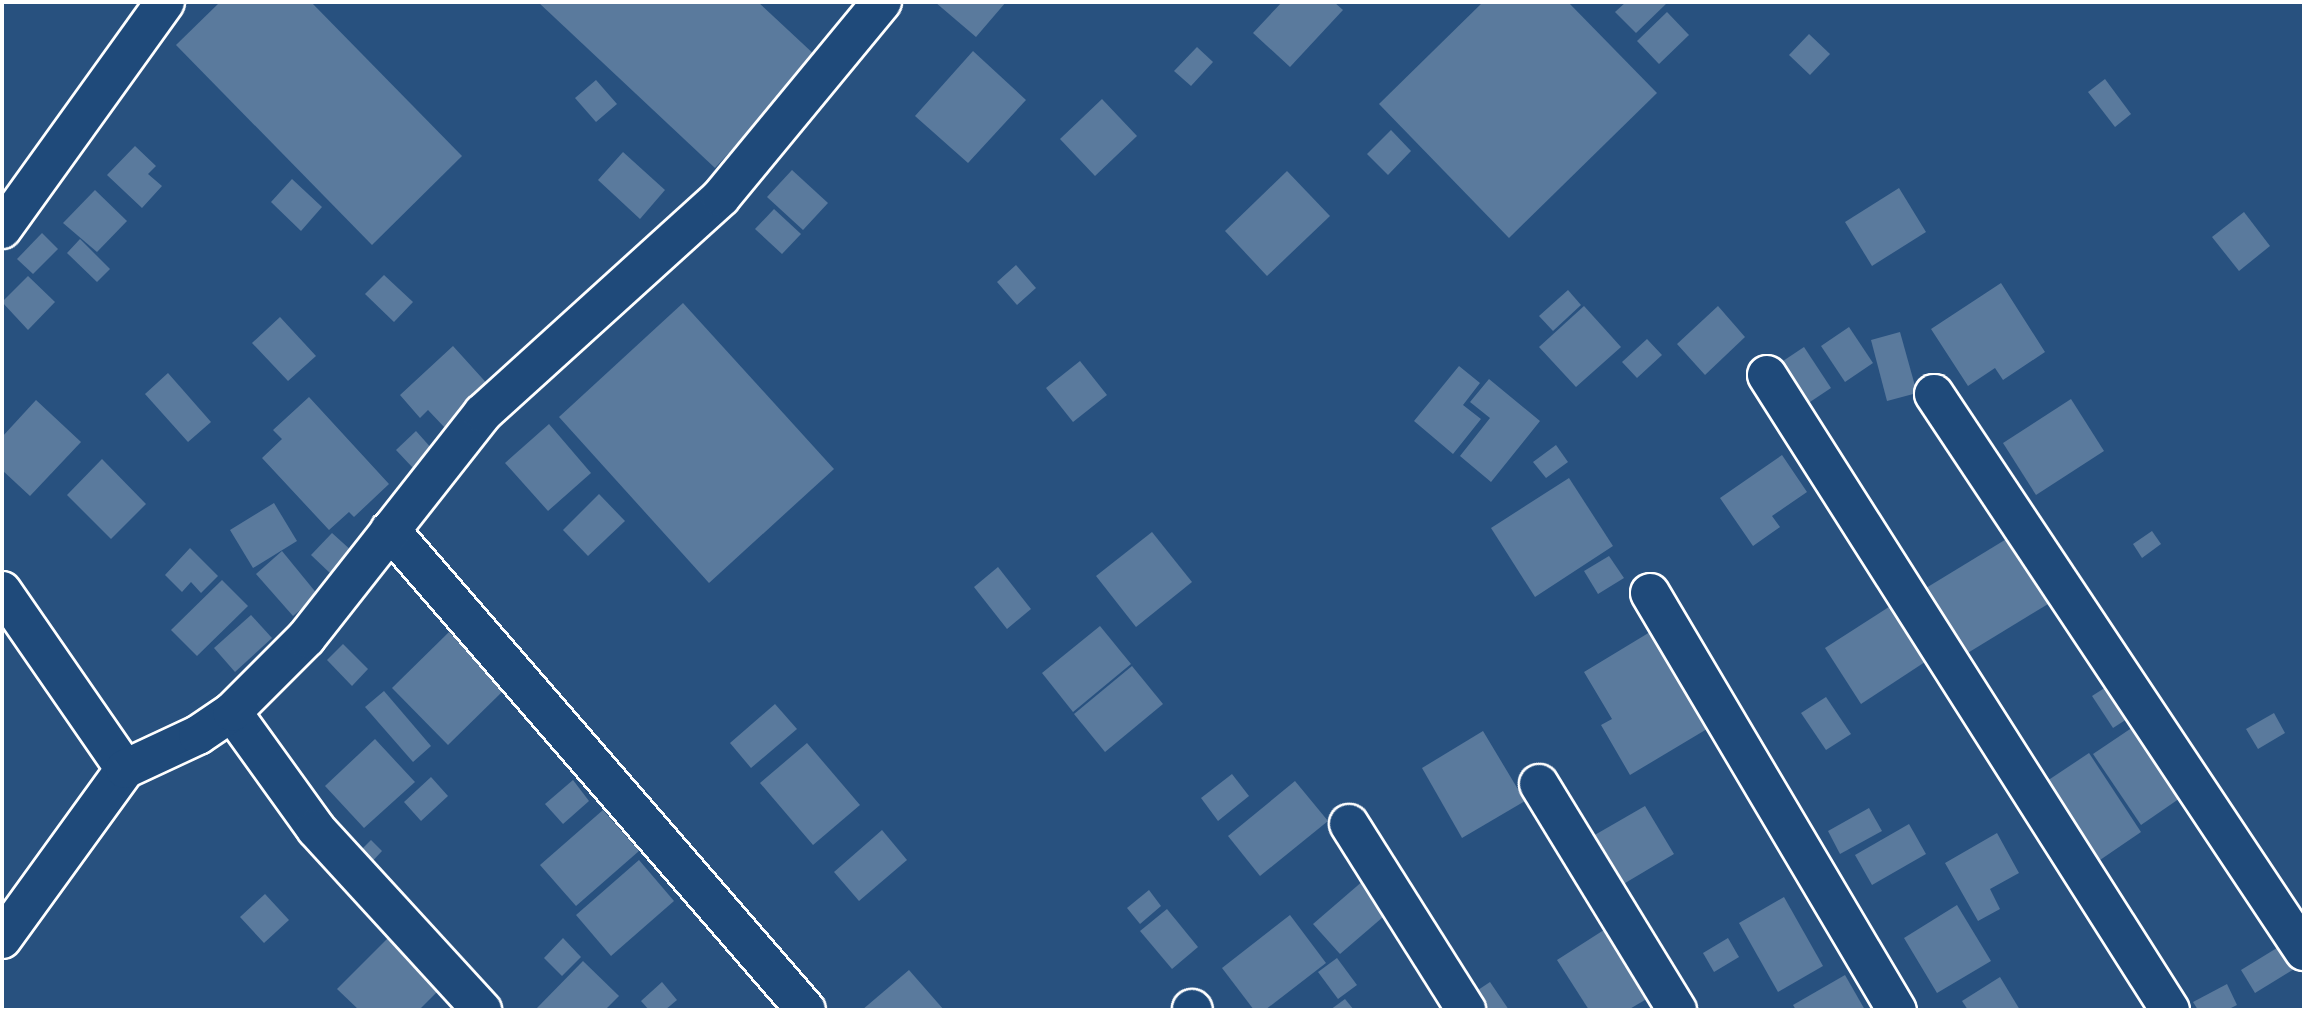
<!DOCTYPE html>
<style>
body{margin:0}
#map{position:relative;width:2306px;height:1012px;overflow:hidden;background:#28517f;font-family:"Gochi Hand",sans-serif}
div>[style]{position:absolute}
.building>*{inset:0;background:#5a7a9d}
.roads{filter:drop-shadow(2px 0 #fff) drop-shadow(-2px 0 #fff) drop-shadow(0 2px #fff) drop-shadow(0 -2px #fff)}
.street>*{height:38px;margin:-19px;padding:0 19px;transform-origin:19px;border-radius:19px;background:#1f4a7a}
span{translate:-50% -50%;white-space:nowrap;text-align:center;line-height:1.15;-webkit-text-stroke:5px #1f4a7a;paint-order:stroke}
.frame{position:absolute;inset:0;border:4px solid #fff;pointer-events:none}
</style>
<div id="map">
<div class="building">
<i style="clip-path:polygon(220px 2px,311px 2px,462px 156px,372px 245px,176px 45px)"></i>
<i style="clip-path:polygon(538px 2px,758px 2px,817px 57px,715px 168px)"></i>
<i style="clip-path:polygon(935px 2px,1006px 2px,976px 37px)"></i>
<i style="clip-path:polygon(1282px 2px,1334px 2px,1343px 10px,1290px 67px,1253px 33px)"></i>
<i style="clip-path:polygon(1483px 2px,1568px 2px,1657px 93px,1509px 238px,1379px 104px)"></i>
<i style="clip-path:polygon(1626px 2px,1668px 2px,1636px 33px,1615px 12px)"></i>
<i style="clip-path:polygon(1667px 12px,1689px 35px,1659px 64px,1637px 41px)"></i>
<i style="clip-path:polygon(1809px 34px,1830px 54px,1810px 75px,1789px 55px)"></i>
<i style="clip-path:polygon(1197px 47px,1213px 62px,1191px 86px,1174px 71px)"></i>
<i style="clip-path:polygon(973px 51px,1026px 100px,968px 163px,915px 116px)"></i>
<i style="clip-path:polygon(2105px 79px,2131px 114px,2115px 127px,2088px 92px)"></i>
<i style="clip-path:polygon(596px 80px,617px 104px,596px 122px,575px 98px)"></i>
<i style="clip-path:polygon(1102px 99px,1137px 136px,1095px 176px,1060px 139px)"></i>
<i style="clip-path:polygon(1391px 130px,1411px 151px,1388px 175px,1367px 154px)"></i>
<i style="clip-path:polygon(135px 146px,156px 166px,148px 174px,162px 186px,142px 208px,107px 175px)"></i>
<i style="clip-path:polygon(623px 152px,665px 190px,640px 219px,598px 180px)"></i>
<i style="clip-path:polygon(792px 170px,828px 203px,803px 230px,767px 197px)"></i>
<i style="clip-path:polygon(1287px 171px,1330px 216px,1267px 276px,1225px 231px)"></i>
<i style="clip-path:polygon(292px 179px,322px 207px,301px 231px,271px 202px)"></i>
<i style="clip-path:polygon(1899px 188px,1926px 232px,1872px 266px,1845px 222px)"></i>
<i style="clip-path:polygon(95px 190px,127px 221px,97px 252px,63px 223px)"></i>
<i style="clip-path:polygon(774px 209px,801px 234px,782px 254px,755px 229px)"></i>
<i style="clip-path:polygon(2244px 212px,2270px 246px,2239px 271px,2212px 237px)"></i>
<i style="clip-path:polygon(42px 233px,58px 249px,33px 274px,17px 259px)"></i>
<i style="clip-path:polygon(80px 239px,110px 269px,97px 282px,67px 253px)"></i>
<i style="clip-path:polygon(1016px 265px,1036px 288px,1017px 305px,997px 282px)"></i>
<i style="clip-path:polygon(384px 275px,413px 302px,394px 322px,365px 294px)"></i>
<i style="clip-path:polygon(28px 276px,55px 302px,28px 330px,2px 302px)"></i>
<i style="clip-path:polygon(2001px 283px,2045px 352px,2003px 380px,1995px 368px,1968px 386px,1931px 329px)"></i>
<i style="clip-path:polygon(1568px 290px,1581px 305px,1553px 331px,1539px 316px)"></i>
<i style="clip-path:polygon(683px 303px,834px 469px,709px 583px,559px 417px)"></i>
<i style="clip-path:polygon(1584px 306px,1621px 347px,1576px 387px,1539px 347px)"></i>
<i style="clip-path:polygon(1718px 306px,1745px 337px,1705px 375px,1677px 344px)"></i>
<i style="clip-path:polygon(280px 317px,316px 356px,288px 381px,252px 343px)"></i>
<i style="clip-path:polygon(1849px 327px,1873px 363px,1845px 382px,1821px 346px)"></i>
<i style="clip-path:polygon(1900px 332px,1917px 393px,1887px 401px,1871px 340px)"></i>
<i style="clip-path:polygon(1647px 339px,1662px 355px,1637px 378px,1622px 362px)"></i>
<i style="clip-path:polygon(453px 346px,491px 388px,446px 429px,428px 410px,420px 418px,400px 395px)"></i>
<i style="clip-path:polygon(1804px 347px,1831px 388px,1807px 404px,1780px 363px)"></i>
<i style="clip-path:polygon(1080px 361px,1107px 395px,1073px 422px,1046px 388px)"></i>
<i style="clip-path:polygon(1459px 366px,1480px 383px,1463px 405px,1481px 419px,1453px 454px,1414px 421px)"></i>
<i style="clip-path:polygon(168px 373px,211px 422px,188px 442px,145px 394px)"></i>
<i style="clip-path:polygon(1489px 379px,1540px 421px,1491px 482px,1460px 456px,1490px 418px,1470px 402px)"></i>
<i style="clip-path:polygon(309px 397px,389px 484px,354px 517px,349px 512px,329px 530px,262px 458px,282px 439px,273px 430px)"></i>
<i style="clip-path:polygon(2071px 399px,2104px 451px,2036px 495px,2003px 443px)"></i>
<i style="clip-path:polygon(36px 400px,81px 442px,30px 496px,2px 470px,2px 437px)"></i>
<i style="clip-path:polygon(549px 424px,591px 473px,548px 511px,505px 463px)"></i>
<i style="clip-path:polygon(416px 431px,433px 450px,413px 468px,396px 450px)"></i>
<i style="clip-path:polygon(1556px 445px,1568px 462px,1546px 478px,1533px 462px)"></i>
<i style="clip-path:polygon(1782px 455px,1807px 492px,1772px 516px,1780px 527px,1753px 546px,1720px 498px)"></i>
<i style="clip-path:polygon(102px 459px,146px 504px,111px 539px,67px 495px)"></i>
<i style="clip-path:polygon(1569px 478px,1613px 546px,1535px 597px,1491px 528px)"></i>
<i style="clip-path:polygon(599px 494px,625px 521px,588px 556px,563px 530px)"></i>
<i style="clip-path:polygon(274px 503px,297px 541px,253px 568px,230px 530px)"></i>
<i style="clip-path:polygon(2152px 531px,2161px 544px,2142px 558px,2133px 544px)"></i>
<i style="clip-path:polygon(1152px 532px,1192px 582px,1136px 627px,1096px 576px)"></i>
<i style="clip-path:polygon(332px 533px,353px 552px,332px 575px,311px 555px)"></i>
<i style="clip-path:polygon(2013px 535px,2053px 601px,1966px 654px,1926px 588px)"></i>
<i style="clip-path:polygon(190px 548px,218px 576px,201px 593px,191px 582px,182px 592px,165px 575px)"></i>
<i style="clip-path:polygon(282px 551px,318px 595px,293px 616px,256px 574px)"></i>
<i style="clip-path:polygon(1609px 556px,1624px 578px,1598px 594px,1584px 571px)"></i>
<i style="clip-path:polygon(998px 567px,1031px 609px,1007px 629px,974px 587px)"></i>
<i style="clip-path:polygon(222px 580px,248px 606px,197px 656px,171px 630px)"></i>
<i style="clip-path:polygon(1892px 605px,1928px 660px,1861px 704px,1825px 648px)"></i>
<i style="clip-path:polygon(251px 615px,272px 638px,235px 672px,214px 648px)"></i>
<i style="clip-path:polygon(1100px 626px,1131px 664px,1073px 712px,1042px 673px)"></i>
<i style="clip-path:polygon(1655px 629px,1712px 726px,1630px 775px,1601px 725px,1612px 719px,1584px 672px)"></i>
<i style="clip-path:polygon(449px 632px,504px 690px,448px 745px,392px 688px)"></i>
<i style="clip-path:polygon(343px 644px,368px 669px,352px 686px,327px 660px)"></i>
<i style="clip-path:polygon(1132px 666px,1163px 704px,1105px 752px,1074px 714px)"></i>
<i style="clip-path:polygon(2117px 680px,2138px 712px,2113px 728px,2092px 696px)"></i>
<i style="clip-path:polygon(384px 691px,431px 746px,413px 762px,365px 707px)"></i>
<i style="clip-path:polygon(1826px 697px,1851px 734px,1826px 750px,1801px 713px)"></i>
<i style="clip-path:polygon(775px 704px,797px 729px,751px 768px,730px 743px)"></i>
<i style="clip-path:polygon(2274px 713px,2285px 733px,2258px 749px,2246px 729px)"></i>
<i style="clip-path:polygon(2139px 723px,2186px 794px,2141px 825px,2093px 754px)"></i>
<i style="clip-path:polygon(1483px 731px,1525px 801px,1462px 838px,1422px 768px)"></i>
<i style="clip-path:polygon(375px 739px,415px 782px,364px 828px,325px 786px)"></i>
<i style="clip-path:polygon(807px 743px,860px 805px,813px 845px,760px 783px)"></i>
<i style="clip-path:polygon(2089px 753px,2141px 832px,2100px 860px,2047px 781px)"></i>
<i style="clip-path:polygon(1232px 774px,1249px 796px,1218px 821px,1201px 798px)"></i>
<i style="clip-path:polygon(431px 777px,448px 796px,421px 821px,404px 802px)"></i>
<i style="clip-path:polygon(573px 780px,589px 801px,563px 824px,545px 804px)"></i>
<i style="clip-path:polygon(1295px 781px,1328px 821px,1260px 876px,1228px 836px)"></i>
<i style="clip-path:polygon(1645px 806px,1674px 854px,1615px 889px,1586px 840px)"></i>
<i style="clip-path:polygon(1869px 808px,1882px 831px,1840px 854px,1828px 831px)"></i>
<i style="clip-path:polygon(603px 810px,639px 851px,576px 906px,540px 865px)"></i>
<i style="clip-path:polygon(1909px 824px,1926px 854px,1872px 885px,1855px 855px)"></i>
<i style="clip-path:polygon(882px 830px,907px 860px,859px 901px,834px 872px)"></i>
<i style="clip-path:polygon(1997px 833px,2019px 873px,1990px 889px,2000px 909px,1978px 921px,1945px 863px)"></i>
<i style="clip-path:polygon(371px 840px,382px 851px,367px 867px,355px 856px)"></i>
<i style="clip-path:polygon(639px 860px,674px 901px,611px 956px,576px 915px)"></i>
<i style="clip-path:polygon(1364px 880px,1390px 911px,1340px 954px,1313px 924px)"></i>
<i style="clip-path:polygon(1149px 890px,1161px 906px,1140px 924px,1127px 908px)"></i>
<i style="clip-path:polygon(265px 894px,289px 920px,264px 943px,240px 917px)"></i>
<i style="clip-path:polygon(1784px 897px,1823px 966px,1778px 992px,1739px 923px)"></i>
<i style="clip-path:polygon(1957px 905px,1991px 961px,1937px 993px,1904px 938px)"></i>
<i style="clip-path:polygon(1167px 909px,1198px 947px,1172px 969px,1140px 931px)"></i>
<i style="clip-path:polygon(1290px 915px,1326px 963px,1265px 1010px,1254px 1010px,1222px 968px)"></i>
<i style="clip-path:polygon(1607px 928px,1650px 997px,1628px 1010px,1589px 1010px,1557px 960px)"></i>
<i style="clip-path:polygon(392px 934px,444px 985px,419px 1010px,359px 1010px,337px 989px)"></i>
<i style="clip-path:polygon(563px 938px,581px 957px,562px 976px,544px 958px)"></i>
<i style="clip-path:polygon(1728px 938px,1739px 957px,1714px 972px,1703px 953px)"></i>
<i style="clip-path:polygon(2285px 943px,2299px 966px,2255px 993px,2241px 970px)"></i>
<i style="clip-path:polygon(1337px 958px,1357px 985px,1338px 999px,1318px 972px)"></i>
<i style="clip-path:polygon(583px 961px,619px 996px,605px 1010px,535px 1010px)"></i>
<i style="clip-path:polygon(909px 970px,944px 1010px,862px 1010px)"></i>
<i style="clip-path:polygon(1845px 975px,1865px 1010px,1796px 1010px,1793px 1005px)"></i>
<i style="clip-path:polygon(2000px 977px,2020px 1010px,1968px 1010px,1962px 1001px)"></i>
<i style="clip-path:polygon(662px 982px,677px 1000px,665px 1010px,649px 1010px,641px 1001px)"></i>
<i style="clip-path:polygon(1490px 982px,1509px 1010px,1482px 1010px,1472px 994px)"></i>
<i style="clip-path:polygon(2227px 984px,2237px 1005px,2227px 1010px,2198px 1010px,2193px 1002px)"></i>
<i style="clip-path:polygon(1345px 999px,1354px 1010px,1330px 1010px)"></i>
</div>
<div class="roads">
<div class="street">
<i style="left:2px;top:229px;width:279px;rotate:-54.3deg"></i>
<i style="left:1767px;top:375px;width:752px;rotate:57.6deg"></i>
<i style="left:1934px;top:394px;width:669px;rotate:56.4deg"></i>
<i style="left:390px;top:530px;width:635px;rotate:49.09deg"></i>
<i style="left:2px;top:591px;width:216px;rotate:55.4deg"></i>
<i style="left:125px;top:769px;width:210px;rotate:125.9deg"></i>
<i style="left:1650px;top:593px;width:485px;rotate:59.4deg"></i>
<i style="left:232px;top:712px;width:144px;rotate:54.3deg"></i>
<i style="left:316px;top:829px;width:246px;rotate:47.5deg"></i>
<i style="left:125px;top:769px;width:81px;rotate:-25deg"></i>
<i style="left:198px;top:735px;width:41px;rotate:-34.1deg"></i>
<i style="left:232px;top:712px;width:105px;rotate:-45deg"></i>
<i style="left:306px;top:638px;width:286px;rotate:-51.8deg"></i>
<i style="left:483px;top:413px;width:321px;rotate:-42.2deg"></i>
<i style="left:721px;top:197px;width:253px;rotate:-50.5deg"></i>
<i style="left:1539px;top:784px;width:265px;rotate:58.6deg"></i>
<i style="left:1349px;top:824px;width:220px;rotate:57.8deg"></i>
<i style="left:1192px;top:1009px;width:1px;rotate:45deg"></i>
</div>
</div>
<div class="frame"></div>
</div>
